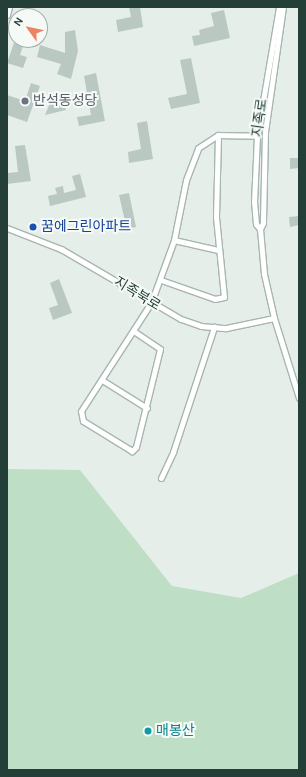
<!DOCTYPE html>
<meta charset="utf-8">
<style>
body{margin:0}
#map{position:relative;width:306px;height:777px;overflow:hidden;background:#e5eee9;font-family:Karla,"Noto Sans KR",sans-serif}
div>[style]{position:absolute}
.green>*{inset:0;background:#bedec6}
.building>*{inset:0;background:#bac8c2}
.roads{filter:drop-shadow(1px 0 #a7b6b0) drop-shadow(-1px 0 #a7b6b0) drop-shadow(0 1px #a7b6b0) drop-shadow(0 -1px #a7b6b0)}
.minor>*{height:5px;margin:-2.5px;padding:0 2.5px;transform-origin:2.5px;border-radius:2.5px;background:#fff}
.dots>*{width:11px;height:11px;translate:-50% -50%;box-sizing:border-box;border:2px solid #f5faf7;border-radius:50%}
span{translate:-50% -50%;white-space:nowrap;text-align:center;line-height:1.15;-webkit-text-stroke:4px #f5faf7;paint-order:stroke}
.worship-label{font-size:14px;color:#5b616d}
.left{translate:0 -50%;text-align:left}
.street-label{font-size:14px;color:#243f37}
.transit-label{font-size:14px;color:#164399}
.culture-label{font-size:14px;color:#0d838f}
.frame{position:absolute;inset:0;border:8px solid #243f37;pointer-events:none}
.north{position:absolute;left:8px;top:8px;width:40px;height:40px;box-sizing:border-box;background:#f5faf7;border:1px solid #a1afaa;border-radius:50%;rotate:303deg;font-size:11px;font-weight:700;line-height:16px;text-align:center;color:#243f37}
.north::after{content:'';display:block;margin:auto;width:14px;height:18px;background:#ee8262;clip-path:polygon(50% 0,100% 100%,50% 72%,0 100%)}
</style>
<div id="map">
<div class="green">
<i style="clip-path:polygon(7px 469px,80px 470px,172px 586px,241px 598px,299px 573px,299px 770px,7px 770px)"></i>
</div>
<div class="building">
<i style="clip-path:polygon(129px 7px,140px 7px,143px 27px,118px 32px,116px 20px,131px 17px)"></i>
<i style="clip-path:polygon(224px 10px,230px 38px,194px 46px,192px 36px,200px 35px,199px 30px,214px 26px,211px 13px)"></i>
<i style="clip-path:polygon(75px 30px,78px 51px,71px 79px,57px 74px,61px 64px,37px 57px,40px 45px,65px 53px,65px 32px)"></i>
<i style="clip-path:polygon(15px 40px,25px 40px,20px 55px,27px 57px,23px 68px,7px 63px)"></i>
<i style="clip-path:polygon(191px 58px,200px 103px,171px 109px,168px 98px,187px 94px,180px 60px)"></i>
<i style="clip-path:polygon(96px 73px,105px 121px,79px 126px,77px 117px,91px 115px,84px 76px)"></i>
<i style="clip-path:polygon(31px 83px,40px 86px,27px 122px,7px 115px,7px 95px,25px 101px)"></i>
<i style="clip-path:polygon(63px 95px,66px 110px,45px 115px,52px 98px)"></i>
<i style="clip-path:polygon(147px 121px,153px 159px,129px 163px,128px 152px,141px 149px,137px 123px)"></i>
<i style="clip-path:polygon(25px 145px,31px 181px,7px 184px,7px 173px,18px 172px,15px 146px)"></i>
<i style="clip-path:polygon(290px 158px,299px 158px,299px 168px,290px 169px)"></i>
<i style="clip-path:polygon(80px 174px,86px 197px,50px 206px,48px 196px,57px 194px,55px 188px,63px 186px,64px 193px,76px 190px,72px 176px)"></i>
<i style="clip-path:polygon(129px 193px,136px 227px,113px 233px,111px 224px,125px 221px,119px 195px)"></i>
<i style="clip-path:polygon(299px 216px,299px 225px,290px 227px,289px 217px)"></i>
<i style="clip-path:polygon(59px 279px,72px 313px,53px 320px,49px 308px,58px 305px,50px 283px)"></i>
</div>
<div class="roads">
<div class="minor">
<i style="left:283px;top:7px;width:126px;rotate:98.2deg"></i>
<i style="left:265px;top:132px;width:91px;rotate:91.3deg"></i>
<i style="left:263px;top:223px;width:7px;rotate:117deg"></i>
<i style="left:260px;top:229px;width:45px;rotate:84.9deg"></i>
<i style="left:264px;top:274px;width:45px;rotate:77.2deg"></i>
<i style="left:274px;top:318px;width:84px;rotate:72.6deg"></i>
<i style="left:7px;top:15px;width:8px;rotate:-76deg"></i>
<i style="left:7px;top:228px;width:58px;rotate:21.3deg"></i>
<i style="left:61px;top:249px;width:139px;rotate:30.3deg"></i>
<i style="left:181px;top:319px;width:21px;rotate:19deg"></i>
<i style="left:201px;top:326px;width:25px;rotate:5deg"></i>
<i style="left:226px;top:328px;width:49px;rotate:-11.8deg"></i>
<i style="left:260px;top:229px;width:6px;rotate:-129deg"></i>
<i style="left:256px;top:224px;width:22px;rotate:-95deg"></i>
<i style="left:254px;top:202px;width:66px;rotate:-87.4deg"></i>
<i style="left:257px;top:136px;width:131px;rotate:-80.3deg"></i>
<i style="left:174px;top:240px;width:45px;rotate:12.8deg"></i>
<i style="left:161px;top:280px;width:57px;rotate:19.4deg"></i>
<i style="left:215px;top:299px;width:9px;rotate:-13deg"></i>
<i style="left:224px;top:297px;width:80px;rotate:-95.7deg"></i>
<i style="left:216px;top:217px;width:82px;rotate:-88.6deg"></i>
<i style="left:135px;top:332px;width:30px;rotate:34deg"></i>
<i style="left:160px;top:349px;width:101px;rotate:103.8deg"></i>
<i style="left:136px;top:447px;width:6px;rotate:135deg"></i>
<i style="left:132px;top:451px;width:57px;rotate:-148.5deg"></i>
<i style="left:83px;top:421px;width:10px;rotate:-101deg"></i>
<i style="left:81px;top:411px;width:129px;rotate:-57.1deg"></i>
<i style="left:151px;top:303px;width:67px;rotate:-69.9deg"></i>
<i style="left:174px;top:240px;width:61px;rotate:-78.7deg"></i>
<i style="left:186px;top:180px;width:34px;rotate:-69deg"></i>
<i style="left:198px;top:148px;width:24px;rotate:-33deg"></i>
<i style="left:218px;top:135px;width:39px;rotate:1deg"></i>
<i style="left:102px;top:380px;width:53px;rotate:31.9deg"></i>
<i style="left:161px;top:478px;width:29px;rotate:-65deg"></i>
<i style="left:173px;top:452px;width:132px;rotate:-71.8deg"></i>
</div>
</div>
<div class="dots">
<i style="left:25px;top:101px;background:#6b7280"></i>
<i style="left:33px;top:227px;background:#1a4fb4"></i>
<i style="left:148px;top:731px;background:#0f9aa8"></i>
</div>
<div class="worship-label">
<span class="left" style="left:33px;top:101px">반석동성당</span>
</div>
<div class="street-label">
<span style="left:260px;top:118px;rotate:-82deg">지족로</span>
<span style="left:137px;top:294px;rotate:31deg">지족북로</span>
</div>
<div class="transit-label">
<span class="left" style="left:41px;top:227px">꿈에그린아파트</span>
</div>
<div class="culture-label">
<span class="left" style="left:156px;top:731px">매봉산</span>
</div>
<div class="frame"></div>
<div class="north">N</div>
</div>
